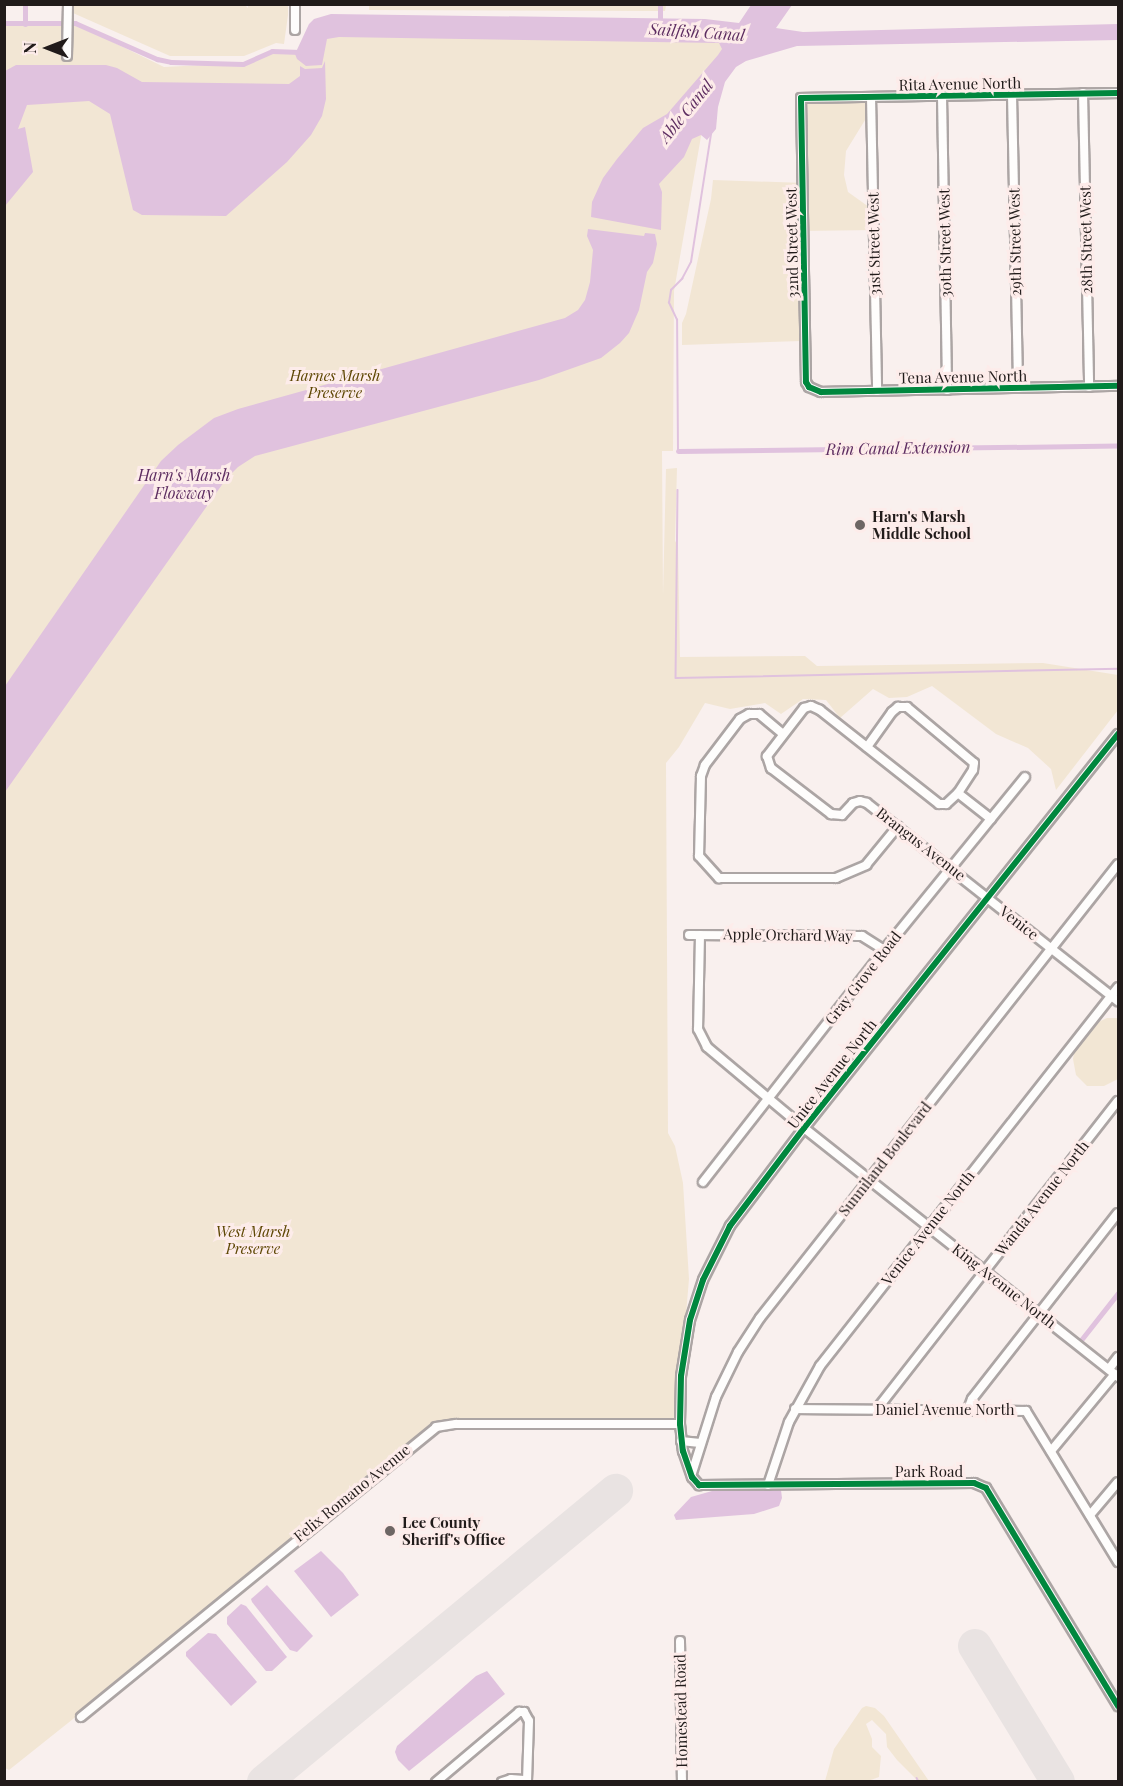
<!DOCTYPE html>
<style>
body{margin:0}
#map{position:relative;width:1123px;height:1786px;overflow:hidden;background:#f9f0ee;font-family:"Playfair Display",serif}
div>[style]{position:absolute}
.green>*{inset:0;background:#f2e6d4}
.water>*{inset:0;background:#e0c2de}
.stream>*{height:1.5px;margin:-0.75px;padding:0 0.75px;transform-origin:0.75px;border-radius:0.75px;background:#e0c2de}
.canal>*{height:5px;margin:-2.5px;padding:0 2.5px;transform-origin:2.5px;border-radius:2.5px;background:#e0c2de}
.runway>*{height:34px;margin:-17px;padding:0 17px;transform-origin:17px;border-radius:17px;background:#e9e3e2}
.roads{filter:drop-shadow(2px 0 #aca5a4) drop-shadow(-2px 0 #aca5a4) drop-shadow(0 2px #aca5a4) drop-shadow(0 -2px #aca5a4)}
.minor>*{height:8px;margin:-4px;padding:0 4px;transform-origin:4px;border-radius:4px;background:#fefdfc}
.cycleway>*{height:6px;margin:-3px;padding:0 3px;transform-origin:3px;border-radius:3px;background:#00873e}
.dots>*{width:16px;height:16px;translate:-50% -50%;box-sizing:border-box;border:3px solid #fdecea;border-radius:50%}
span{translate:-50% -50%;white-space:nowrap;text-align:center;line-height:1.15;-webkit-text-stroke:6px #fdecea;paint-order:stroke}
.street-label{font-size:15px;color:#211b1a}
.park-label{font-size:15px;color:#5e4704;font-style:italic}
.poi-label{font-size:15px;color:#211b1a;font-weight:700}
.left{translate:0 -50%;text-align:left}
.water-label{font-size:16px;color:#5d2d61;font-style:italic}
.frame{position:absolute;inset:0;border:6px solid #211b1a;pointer-events:none}
.north{position:absolute;left:18px;top:18px;width:60px;height:60px;-webkit-text-stroke:4px #fdecea;paint-order:stroke;rotate:270deg;font-size:16px;font-weight:700;line-height:24px;text-align:center;color:#211b1a}
.north::after{content:'';display:block;margin:auto;width:21px;height:27px;background:#211b1a;clip-path:polygon(50% 0,100% 100%,50% 72%,0 100%)}
</style>
<div id="map">
<div class="green">
<i style="clip-path:polygon(73px 5px,244px 4px,248px 8px,248px 5px,288px 5px,288px 15px,284px 44px,276px 43px,244px 56px,170px 56px,73px 13px)"></i>
<i style="clip-path:polygon(369px 5px,666px 4px,666px 5px,665px 11px,369px 10px)"></i>
<i style="clip-path:polygon(5px 23px,76px 24px,164px 67px,244px 63px,277px 52px,317px 52px,328px 31px,744px 42px,710px 85px,674px 291px,673px 451px,662px 451px,663px 595px,666px 469px,677px 468px,675px 541px,678px 545px,680px 657px,805px 656px,817px 666px,1043px 663px,1118px 675px,1118px 710px,1056px 790px,1051px 769px,1028px 748px,996px 734px,932px 686px,907px 697px,889px 698px,873px 689px,840px 718px,826px 700px,803px 699px,781px 714px,765px 703px,730px 709px,705px 703px,679px 747px,666px 763px,668px 1133px,675px 1146px,683px 1183px,689px 1279px,685px 1326px,675px 1375px,680px 1391px,679px 1420px,674px 1418px,447px 1421px,9px 1770px,5px 1768px)"></i>
<i style="clip-path:polygon(861px 97px,872px 97px,870px 112px,846px 151px,844px 175px,848px 192px,876px 212px,876px 230px,800px 231px,801px 341px,682px 345px,682px 323px,686px 314px,711px 199px,713px 180px,805px 183px,805px 103px)"></i>
<i style="clip-path:polygon(1107px 1018px,1118px 1018px,1118px 1079px,1104px 1086px,1087px 1086px,1076px 1075px,1073px 1059px,1075px 1046px,1090px 1026px)"></i>
<i style="clip-path:polygon(866px 1706px,875px 1708px,884px 1716px,929px 1781px,918px 1781px,897px 1760px,887px 1747px,886px 1734px,872px 1720px,866px 1724px,872px 1739px,872px 1747px,881px 1756px,879px 1777px,868px 1781px,825px 1781px,834px 1749px,862px 1708px)"></i>
</div>
<div class="water">
<i style="clip-path:polygon(792px 5px,776px 28px,803px 32px,1118px 24px,1118px 40px,797px 46px,746px 61px,736px 67px,725px 82px,718px 107px,716px 129px,707px 140px,701px 135px,692px 139px,684px 157px,659px 184px,662px 192px,661px 230px,591px 217px,592px 202px,603px 178px,617px 159px,643px 128px,667px 114px,718px 55px,722px 49px,719px 43px,339px 37px,327px 39px,322px 65px,306px 66px,297px 59px,295px 54px,309px 24px,314px 19px,331px 14px,705px 19px,739px 23px,751px 5px)"></i>
<i style="clip-path:polygon(325px 61px,326px 99px,322px 116px,311px 135px,287px 162px,226px 216px,142px 215px,133px 210px,110px 114px,89px 101px,27px 105px,18px 129px,25px 127px,33px 172px,5px 206px,5px 71px,16px 65px,106px 65px,117px 68px,142px 82px,289px 84px,300px 76px,300px 66px,305px 69px,322px 68px)"></i>
<i style="clip-path:polygon(588px 229px,644px 236px,645px 233px,655px 234px,657px 244px,653px 263px,647px 272px,639px 310px,629px 333px,620px 343px,601px 358px,539px 380px,255px 456px,238px 467px,226px 479px,5px 792px,5px 686px,161px 461px,178px 445px,214px 418px,238px 409px,565px 318px,578px 310px,585px 300px,590px 282px,593px 250px,587px 236px)"></i>
<i style="clip-path:polygon(719px 1489px,781px 1490px,782px 1498px,779px 1506px,754px 1514px,676px 1520px,674px 1515px,691px 1497px)"></i>
<i style="clip-path:polygon(321px 1551px,343px 1573px,359px 1595px,331px 1617px,294px 1571px)"></i>
<i style="clip-path:polygon(267px 1585px,313px 1636px,297px 1652px,290px 1650px,252px 1602px,251px 1599px)"></i>
<i style="clip-path:polygon(241px 1604px,246px 1606px,287px 1657px,272px 1671px,266px 1671px,227px 1624px,227px 1617px)"></i>
<i style="clip-path:polygon(208px 1633px,216px 1634px,257px 1682px,231px 1706px,186px 1656px,186px 1652px)"></i>
<i style="clip-path:polygon(487px 1671px,505px 1694px,409px 1771px,398px 1760px,395px 1752px,397px 1746px,476px 1676px)"></i>
</div>
<div class="stream">
<i style="left:678px;top:451px;width:131px;rotate:-90.4deg"></i>
<i style="left:677px;top:320px;width:19px;rotate:-115deg"></i>
<i style="left:669px;top:303px;width:13px;rotate:-81deg"></i>
<i style="left:671px;top:290px;width:16px;rotate:-45deg"></i>
<i style="left:682px;top:279px;width:19px;rotate:-62deg"></i>
<i style="left:691px;top:262px;width:129px;rotate:-81.1deg"></i>
<i style="left:678px;top:490px;width:188px;rotate:90.6deg"></i>
<i style="left:676px;top:678px;width:442px;rotate:-1.2deg"></i>
<i style="left:917px;top:1778px;width:4px;rotate:63deg"></i>
</div>
<div class="canal">
<i style="left:660px;top:4px;width:20px;rotate:90deg"></i>
<i style="left:4px;top:23px;width:71px"></i>
<i style="left:75px;top:23px;width:90px;rotate:23.7deg"></i>
<i style="left:157px;top:59px;width:14px;rotate:12deg"></i>
<i style="left:171px;top:62px;width:72px;rotate:1.6deg"></i>
<i style="left:243px;top:64px;width:32px;rotate:-24deg"></i>
<i style="left:272px;top:51px;width:28px;rotate:2deg"></i>
<i style="left:25px;top:24px;width:20px;rotate:-90deg"></i>
<i style="left:678px;top:451px;width:440px;rotate:-0.7deg"></i>
<i style="left:1081px;top:1340px;width:60px;rotate:-51.8deg"></i>
</div>
<div class="runway">
<i style="left:975px;top:1646px;width:159px;rotate:58.6deg"></i>
<i style="left:264px;top:1782px;width:457px;rotate:-39.6deg"></i>
</div>
<div class="roads">
<div class="minor">
<i style="left:295px;top:30px;width:26px;rotate:-90deg"></i>
<i style="left:67px;top:56px;width:52px;rotate:-88.9deg"></i>
<i style="left:1083px;top:93px;width:294px;rotate:88.8deg"></i>
<i style="left:1118px;top:93px;width:317px;rotate:179.1deg"></i>
<i style="left:801px;top:98px;width:284px;rotate:89deg"></i>
<i style="left:806px;top:382px;width:6px;rotate:59deg"></i>
<i style="left:809px;top:387px;width:13px;rotate:23deg"></i>
<i style="left:821px;top:392px;width:297px;rotate:-1.2deg"></i>
<i style="left:1012px;top:95px;width:293px;rotate:88.8deg"></i>
<i style="left:942px;top:96px;width:294px;rotate:89deg"></i>
<i style="left:871px;top:97px;width:294px;rotate:88.8deg"></i>
<i style="left:783px;top:734px;width:31px;rotate:-140deg"></i>
<i style="left:759px;top:714px;width:10px;rotate:180deg"></i>
<i style="left:749px;top:714px;width:10px;rotate:151deg"></i>
<i style="left:740px;top:719px;width:58px;rotate:127.3deg"></i>
<i style="left:705px;top:765px;width:12px;rotate:110deg"></i>
<i style="left:701px;top:776px;width:80px;rotate:91.4deg"></i>
<i style="left:699px;top:856px;width:30px;rotate:48deg"></i>
<i style="left:719px;top:878px;width:117px"></i>
<i style="left:836px;top:878px;width:33px;rotate:-23deg"></i>
<i style="left:866px;top:865px;width:50px;rotate:-50.6deg"></i>
<i style="left:1118px;top:734px;width:504px;rotate:128.55deg"></i>
<i style="left:804px;top:1128px;width:123px;rotate:127.1deg"></i>
<i style="left:730px;top:1226px;width:60px;rotate:116.6deg"></i>
<i style="left:703px;top:1280px;width:42px;rotate:108deg"></i>
<i style="left:690px;top:1320px;width:57px;rotate:99.1deg"></i>
<i style="left:681px;top:1376px;width:48px;rotate:91.2deg"></i>
<i style="left:680px;top:1424px;width:27px;rotate:84deg"></i>
<i style="left:683px;top:1451px;width:28px;rotate:71deg"></i>
<i style="left:692px;top:1477px;width:11px;rotate:49deg"></i>
<i style="left:699px;top:1485px;width:275px;rotate:-0.4deg"></i>
<i style="left:974px;top:1483px;width:13px;rotate:23deg"></i>
<i style="left:986px;top:1488px;width:255px;rotate:58.8deg"></i>
<i style="left:867px;top:747px;width:43px;rotate:-54.5deg"></i>
<i style="left:892px;top:712px;width:8px;rotate:-40deg"></i>
<i style="left:898px;top:707px;width:9px"></i>
<i style="left:907px;top:707px;width:87px;rotate:39.9deg"></i>
<i style="left:974px;top:763px;width:7px;rotate:98deg"></i>
<i style="left:973px;top:770px;width:27px;rotate:123deg"></i>
<i style="left:991px;top:819px;width:42px;rotate:-141.8deg"></i>
<i style="left:958px;top:793px;width:16px;rotate:137deg"></i>
<i style="left:946px;top:804px;width:7px;rotate:180deg"></i>
<i style="left:939px;top:804px;width:152px;rotate:-141.7deg"></i>
<i style="left:820px;top:710px;width:10px;rotate:-156deg"></i>
<i style="left:811px;top:706px;width:7px;rotate:164deg"></i>
<i style="left:804px;top:708px;width:61px;rotate:127.6deg"></i>
<i style="left:767px;top:756px;width:13px;rotate:72deg"></i>
<i style="left:771px;top:768px;width:76px;rotate:37.5deg"></i>
<i style="left:831px;top:814px;width:11px;rotate:5deg"></i>
<i style="left:842px;top:815px;width:16px;rotate:-47deg"></i>
<i style="left:853px;top:803px;width:7px;rotate:-16deg"></i>
<i style="left:860px;top:801px;width:7px;rotate:16deg"></i>
<i style="left:867px;top:803px;width:320px;rotate:38.3deg"></i>
<i style="left:689px;top:935px;width:173px;rotate:0.3deg"></i>
<i style="left:862px;top:936px;width:26px;rotate:32deg"></i>
<i style="left:700px;top:935px;width:94px;rotate:91.2deg"></i>
<i style="left:698px;top:1029px;width:20px;rotate:63deg"></i>
<i style="left:707px;top:1047px;width:126px;rotate:39.9deg"></i>
<i style="left:804px;top:1128px;width:401px;rotate:38.4deg"></i>
<i style="left:703px;top:1182px;width:294px;rotate:-52deg"></i>
<i style="left:884px;top:950px;width:223px;rotate:-50.8deg"></i>
<i style="left:1109px;top:1369px;width:15px;rotate:-53deg"></i>
<i style="left:795px;top:1409px;width:231px;rotate:0.5deg"></i>
<i style="left:1026px;top:1411px;width:177px;rotate:58.6deg"></i>
<i style="left:877px;top:1409px;width:391px;rotate:-52deg"></i>
<i style="left:968px;top:1409px;width:11px;rotate:-68deg"></i>
<i style="left:972px;top:1399px;width:236px;rotate:-51.9deg"></i>
<i style="left:681px;top:1441px;width:19px;rotate:6deg"></i>
<i style="left:1051px;top:1451px;width:100px;rotate:-50.3deg"></i>
<i style="left:692px;top:1473px;width:80px;rotate:-72.5deg"></i>
<i style="left:716px;top:1397px;width:50px;rotate:-63.9deg"></i>
<i style="left:738px;top:1352px;width:40px;rotate:-57.1deg"></i>
<i style="left:760px;top:1318px;width:578px;rotate:-51.74deg"></i>
<i style="left:768px;top:1485px;width:66px;rotate:-71.6deg"></i>
<i style="left:789px;top:1422px;width:64px;rotate:-61deg"></i>
<i style="left:820px;top:1366px;width:482px;rotate:-51.8deg"></i>
<i style="left:1090px;top:1515px;width:43px;rotate:-49.7deg"></i>
<i style="left:680px;top:1641px;width:141px;rotate:89.2deg"></i>
<i style="left:81px;top:1717px;width:458px;rotate:-39.2deg"></i>
<i style="left:436px;top:1427px;width:20px;rotate:-9deg"></i>
<i style="left:456px;top:1424px;width:224px"></i>
<i style="left:436px;top:1782px;width:109px;rotate:-40.1deg"></i>
<i style="left:519px;top:1712px;width:5px"></i>
<i style="left:524px;top:1712px;width:10px;rotate:61deg"></i>
<i style="left:529px;top:1721px;width:61px;rotate:91.9deg"></i>
<i style="left:502px;top:1782px;width:9px;rotate:-18deg"></i>
<i style="left:511px;top:1779px;width:16px;rotate:4deg"></i>
</div>
</div>
<div class="cycleway">
<i style="left:1118px;top:93px;width:317px;rotate:179.1deg"></i>
<i style="left:801px;top:98px;width:284px;rotate:89deg"></i>
<i style="left:806px;top:382px;width:6px;rotate:59deg"></i>
<i style="left:809px;top:387px;width:13px;rotate:23deg"></i>
<i style="left:821px;top:392px;width:297px;rotate:-1.2deg"></i>
<i style="left:1118px;top:734px;width:504px;rotate:128.55deg"></i>
<i style="left:804px;top:1128px;width:123px;rotate:127.1deg"></i>
<i style="left:730px;top:1226px;width:60px;rotate:116.6deg"></i>
<i style="left:703px;top:1280px;width:42px;rotate:108deg"></i>
<i style="left:690px;top:1320px;width:57px;rotate:99.1deg"></i>
<i style="left:681px;top:1376px;width:48px;rotate:91.2deg"></i>
<i style="left:680px;top:1424px;width:27px;rotate:84deg"></i>
<i style="left:683px;top:1451px;width:28px;rotate:71deg"></i>
<i style="left:692px;top:1477px;width:11px;rotate:49deg"></i>
<i style="left:699px;top:1485px;width:275px;rotate:-0.4deg"></i>
<i style="left:974px;top:1483px;width:13px;rotate:23deg"></i>
<i style="left:986px;top:1488px;width:255px;rotate:58.8deg"></i>
</div>
<div class="dots">
<i style="left:860px;top:525px;background:#6d6664"></i>
<i style="left:390px;top:1531px;background:#6d6664"></i>
</div>
<div class="street-label">
<span style="left:960px;top:84px;rotate:-1deg">Rita Avenue North</span>
<span style="left:1086px;top:240px;rotate:-91deg">28th Street West</span>
<span style="left:1015px;top:242px;rotate:-91deg">29th Street West</span>
<span style="left:792px;top:243px;rotate:-91deg">32nd Street West</span>
<span style="left:945px;top:243px;rotate:-91deg">30th Street West</span>
<span style="left:874px;top:244px;rotate:-91deg">31st Street West</span>
<span style="left:963px;top:377px;rotate:-1deg">Tena Avenue North</span>
<span style="left:921px;top:844px;rotate:38deg">Brangus Avenue</span>
<span style="left:1019px;top:923px;rotate:38deg">Venice</span>
<span style="left:788px;top:935px;rotate:1deg">Apple Orchard Way</span>
<span style="left:863px;top:978px;rotate:-52deg">Gray Grove Road</span>
<span style="left:832px;top:1074px;rotate:-52deg">Unice Avenue North</span>
<span style="left:885px;top:1159px;rotate:-52deg">Sunniland Boulevard</span>
<span style="left:1042px;top:1198px;rotate:-52deg">Wanda Avenue North</span>
<span style="left:928px;top:1228px;rotate:-52deg">Venice Avenue North</span>
<span style="left:1004px;top:1286px;rotate:38deg">King Avenue North</span>
<span style="left:945px;top:1410px">Daniel Avenue North</span>
<span style="left:929px;top:1472px">Park Road</span>
<span style="left:352px;top:1493px;rotate:-39deg">Felix Romano Avenue</span>
<span style="left:681px;top:1711px;rotate:-91deg">Homestead Road</span>
</div>
<div class="park-label">
<span style="left:335px;top:384px">Harnes Marsh<br>Preserve</span>
<span style="left:253px;top:1240px">West Marsh<br>Preserve</span>
</div>
<div class="poi-label">
<span class="left" style="left:872px;top:525px">Harn's Marsh<br>Middle School</span>
<span class="left" style="left:402px;top:1531px">Lee County<br>Sheriff's Office</span>
</div>
<div class="water-label">
<span style="left:697px;top:32px;rotate:4deg">Sailfish Canal</span>
<span style="left:686px;top:111px;rotate:-51deg">Able Canal</span>
<span style="left:898px;top:448px;rotate:-1deg">Rim Canal Extension</span>
<span style="left:184px;top:484px">Harn's Marsh<br>Flowway</span>
</div>
<div class="frame"></div>
<div class="north">N</div>
</div>
